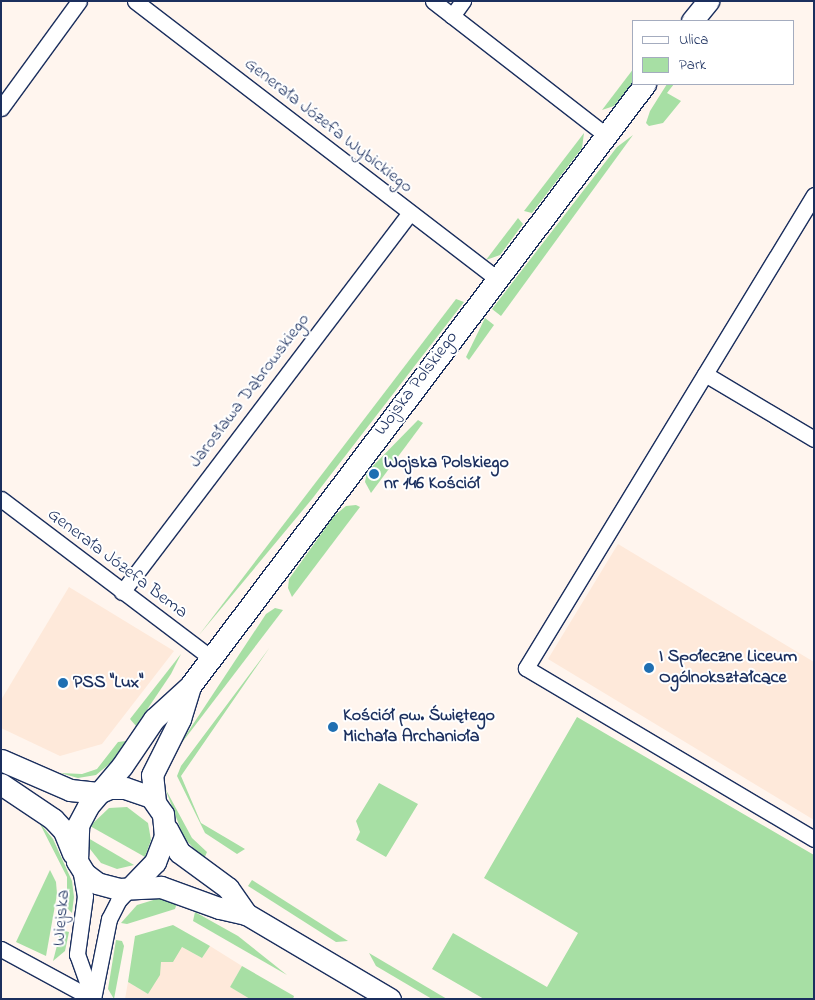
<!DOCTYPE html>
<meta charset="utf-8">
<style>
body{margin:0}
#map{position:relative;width:815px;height:1000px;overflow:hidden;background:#fff5ee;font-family:"Indie Flower",sans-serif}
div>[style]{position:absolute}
.built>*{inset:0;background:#fee9da}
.green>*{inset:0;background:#a7dfa4}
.roads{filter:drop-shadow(1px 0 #1b2f5e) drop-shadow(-1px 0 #1b2f5e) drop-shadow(0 1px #1b2f5e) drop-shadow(0 -1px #1b2f5e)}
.street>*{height:15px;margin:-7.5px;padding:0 7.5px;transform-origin:7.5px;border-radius:7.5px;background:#fff}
.secondary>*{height:21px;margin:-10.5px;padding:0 10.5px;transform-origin:10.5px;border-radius:10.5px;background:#fff}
.dots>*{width:14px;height:14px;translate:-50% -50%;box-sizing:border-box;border:2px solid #fff;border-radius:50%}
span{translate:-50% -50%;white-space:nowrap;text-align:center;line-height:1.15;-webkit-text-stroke:4px #fff;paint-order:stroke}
.street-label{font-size:18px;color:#1b2f5e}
.poi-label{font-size:18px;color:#1b2f5e;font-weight:700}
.left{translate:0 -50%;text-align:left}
.frame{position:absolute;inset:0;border:2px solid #1b2f5e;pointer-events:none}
.legend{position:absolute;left:632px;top:20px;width:162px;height:65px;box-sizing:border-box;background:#fff;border:1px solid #a4acbf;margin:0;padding:6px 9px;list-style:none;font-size:15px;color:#1b2f5e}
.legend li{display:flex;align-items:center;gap:10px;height:25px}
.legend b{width:25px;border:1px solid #a4acbf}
</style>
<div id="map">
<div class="built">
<i style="clip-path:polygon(618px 544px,814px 662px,814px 820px,548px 659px)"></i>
<i style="clip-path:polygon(69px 587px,174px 651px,102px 744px,60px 756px,1px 728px,1px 700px)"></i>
<i style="clip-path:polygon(210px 946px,242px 966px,230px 987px,250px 999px,125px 999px,128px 982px,148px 994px,161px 962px,182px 947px,202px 958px)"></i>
</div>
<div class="green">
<i style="clip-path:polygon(634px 68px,634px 81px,614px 106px,602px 110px)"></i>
<i style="clip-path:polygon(674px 84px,667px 93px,681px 101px,663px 123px,649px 126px,646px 123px,650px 111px,667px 84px)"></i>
<i style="clip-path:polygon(584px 133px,582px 148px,532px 213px,524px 211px)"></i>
<i style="clip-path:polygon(633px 135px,501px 316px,492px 309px,617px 147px)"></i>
<i style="clip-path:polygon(518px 218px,523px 224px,500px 255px,486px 260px)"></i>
<i style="clip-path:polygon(456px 299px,464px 302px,312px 499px,199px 635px)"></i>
<i style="clip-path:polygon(485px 318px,494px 325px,469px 360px,466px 357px)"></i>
<i style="clip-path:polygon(418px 420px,423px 423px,371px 493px,365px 482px,367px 472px)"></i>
<i style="clip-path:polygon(356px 505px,360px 507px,292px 597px,288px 588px,289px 579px,334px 516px,346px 506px)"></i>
<i style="clip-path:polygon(275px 608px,283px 610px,174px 753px,266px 614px)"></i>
<i style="clip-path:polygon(270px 647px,181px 776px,201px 823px,245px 849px,237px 854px,205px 833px,177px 776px,181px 766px)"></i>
<i style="clip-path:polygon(181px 654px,171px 674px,136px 726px,130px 719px)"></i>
<i style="clip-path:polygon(577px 717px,814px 855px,814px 999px,484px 999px,432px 969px,453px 933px,547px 987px,578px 933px,484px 878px)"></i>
<i style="clip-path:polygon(126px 741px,114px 760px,96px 775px,78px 778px,60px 773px,82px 774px,97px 769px,118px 742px)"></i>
<i style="clip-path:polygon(379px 783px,418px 804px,386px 857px,356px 840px,360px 832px,356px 821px)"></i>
<i style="clip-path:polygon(165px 788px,192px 838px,207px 852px,204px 859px,184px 838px)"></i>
<i style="clip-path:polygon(127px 807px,148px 823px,151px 840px,145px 857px,90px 826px,109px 808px)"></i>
<i style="clip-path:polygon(39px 822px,53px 839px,72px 881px,74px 897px,72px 913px,67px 908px,67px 877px)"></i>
<i style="clip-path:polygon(88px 838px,134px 865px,117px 869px,101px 863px,90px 849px)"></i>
<i style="clip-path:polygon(50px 870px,56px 882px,57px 894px,46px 956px,16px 942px)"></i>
<i style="clip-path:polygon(252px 880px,348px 941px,336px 942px,248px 886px)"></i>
<i style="clip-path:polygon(160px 898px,177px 903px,175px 909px,127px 924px,121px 923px,137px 905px)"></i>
<i style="clip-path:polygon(195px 912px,238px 936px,287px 975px,193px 921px)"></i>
<i style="clip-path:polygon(173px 925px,210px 946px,202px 958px,182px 947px,173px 962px,161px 962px,160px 975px,148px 994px,128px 982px,135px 936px)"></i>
<i style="clip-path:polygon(61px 930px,69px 932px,65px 951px,53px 961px)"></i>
<i style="clip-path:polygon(116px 940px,122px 941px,124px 946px,114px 999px,108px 989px)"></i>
<i style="clip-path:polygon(369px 953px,447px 999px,432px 999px,376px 966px)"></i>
<i style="clip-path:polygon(242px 966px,294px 996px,293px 999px,250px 999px,230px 987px)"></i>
</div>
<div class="roads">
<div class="street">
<i style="left:135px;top:1px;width:458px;rotate:37.5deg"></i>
<i style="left:433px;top:1px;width:220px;rotate:37.8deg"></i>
<i style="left:452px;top:16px;width:19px;rotate:-54deg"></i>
<i style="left:1px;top:108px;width:132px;rotate:-53.9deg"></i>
<i style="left:814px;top:195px;width:554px;rotate:121.34deg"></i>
<i style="left:526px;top:668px;width:335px;rotate:30.7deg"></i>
<i style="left:705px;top:374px;width:127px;rotate:30.8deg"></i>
<i style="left:1px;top:499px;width:263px;rotate:37.1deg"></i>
<i style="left:122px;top:592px;width:476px;rotate:-52.8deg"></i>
<i style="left:80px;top:868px;width:28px;rotate:80deg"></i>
<i style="left:85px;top:896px;width:59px;rotate:97.9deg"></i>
<i style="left:77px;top:954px;width:48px;rotate:70.4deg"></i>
<i style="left:1px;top:949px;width:105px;rotate:28.5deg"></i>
<i style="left:93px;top:999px;width:82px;rotate:-78.7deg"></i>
<i style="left:109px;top:919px;width:20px;rotate:-63deg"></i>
<i style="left:118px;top:901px;width:19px;rotate:-47deg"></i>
</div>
<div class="secondary">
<i style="left:692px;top:21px;width:26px;rotate:-51deg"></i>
<i style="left:1px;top:760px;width:75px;rotate:23.5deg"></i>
<i style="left:70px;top:790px;width:28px;rotate:6deg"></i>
<i style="left:98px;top:793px;width:13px;rotate:-23deg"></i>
<i style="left:110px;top:788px;width:15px"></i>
<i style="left:125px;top:788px;width:28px;rotate:19deg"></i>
<i style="left:151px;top:797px;width:21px;rotate:55deg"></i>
<i style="left:163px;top:814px;width:22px;rotate:85deg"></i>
<i style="left:165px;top:836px;width:28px;rotate:111deg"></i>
<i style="left:155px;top:862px;width:35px;rotate:134deg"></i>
<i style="left:1px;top:784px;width:63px;rotate:33.9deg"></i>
<i style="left:53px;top:819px;width:16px;rotate:47deg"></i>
<i style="left:64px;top:831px;width:24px;rotate:68deg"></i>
<i style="left:155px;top:802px;width:27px;rotate:-96deg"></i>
<i style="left:152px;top:775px;width:63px;rotate:-63.4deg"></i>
<i style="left:180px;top:719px;width:34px;rotate:-73deg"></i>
<i style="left:167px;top:829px;width:26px;rotate:62deg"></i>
<i style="left:179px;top:852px;width:61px;rotate:36.3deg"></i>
<i style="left:228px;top:888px;width:32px;rotate:55deg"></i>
<i style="left:390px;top:999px;width:167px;rotate:-149.4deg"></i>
<i style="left:246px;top:914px;width:28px;rotate:-167deg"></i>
<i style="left:219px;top:908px;width:62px;rotate:-160.1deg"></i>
<i style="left:161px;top:887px;width:42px;rotate:177.3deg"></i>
<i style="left:119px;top:889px;width:23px;rotate:-165deg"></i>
<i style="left:97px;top:883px;width:15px;rotate:-143deg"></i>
<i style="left:85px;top:874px;width:15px;rotate:-122deg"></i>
<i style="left:77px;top:861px;width:36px;rotate:-88deg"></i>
<i style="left:78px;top:825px;width:21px;rotate:-62deg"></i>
<i style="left:88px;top:806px;width:52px;rotate:-49.6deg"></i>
<i style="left:122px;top:766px;width:57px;rotate:-55.8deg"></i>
<i style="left:154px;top:719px;width:49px;rotate:-42.5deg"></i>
<i style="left:190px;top:686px;width:755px;rotate:-52.92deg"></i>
</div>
</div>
<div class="dots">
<i style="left:374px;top:474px;background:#1f6fb2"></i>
<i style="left:649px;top:668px;background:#1f6fb2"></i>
<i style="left:63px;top:683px;background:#1f6fb2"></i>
<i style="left:333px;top:727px;background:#1f6fb2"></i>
</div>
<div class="street-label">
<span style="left:328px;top:126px;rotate:38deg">Generała Józefa Wybickiego</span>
<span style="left:417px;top:384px;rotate:-53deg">Wojska Polskiego</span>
<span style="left:250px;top:391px;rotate:-53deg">Jarosława Dąbrowskiego</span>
<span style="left:117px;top:564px;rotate:37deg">Generała Józefa Bema</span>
<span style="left:62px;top:918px;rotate:-85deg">Wiejska</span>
</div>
<div class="poi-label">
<span class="left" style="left:384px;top:474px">Wojska Polskiego<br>nr 146 Kościół</span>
<span class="left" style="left:659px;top:668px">I Społeczne Liceum<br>Ogólnokształcące</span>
<span class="left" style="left:73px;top:683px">PSS "Lux"</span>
<span class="left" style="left:343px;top:727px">Kościół pw. Świętego<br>Michała Archanioła</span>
</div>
<div class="frame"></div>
<ul class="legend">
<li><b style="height:6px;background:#fff"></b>Ulica</li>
<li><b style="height:14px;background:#a7dfa4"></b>Park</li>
</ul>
</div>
